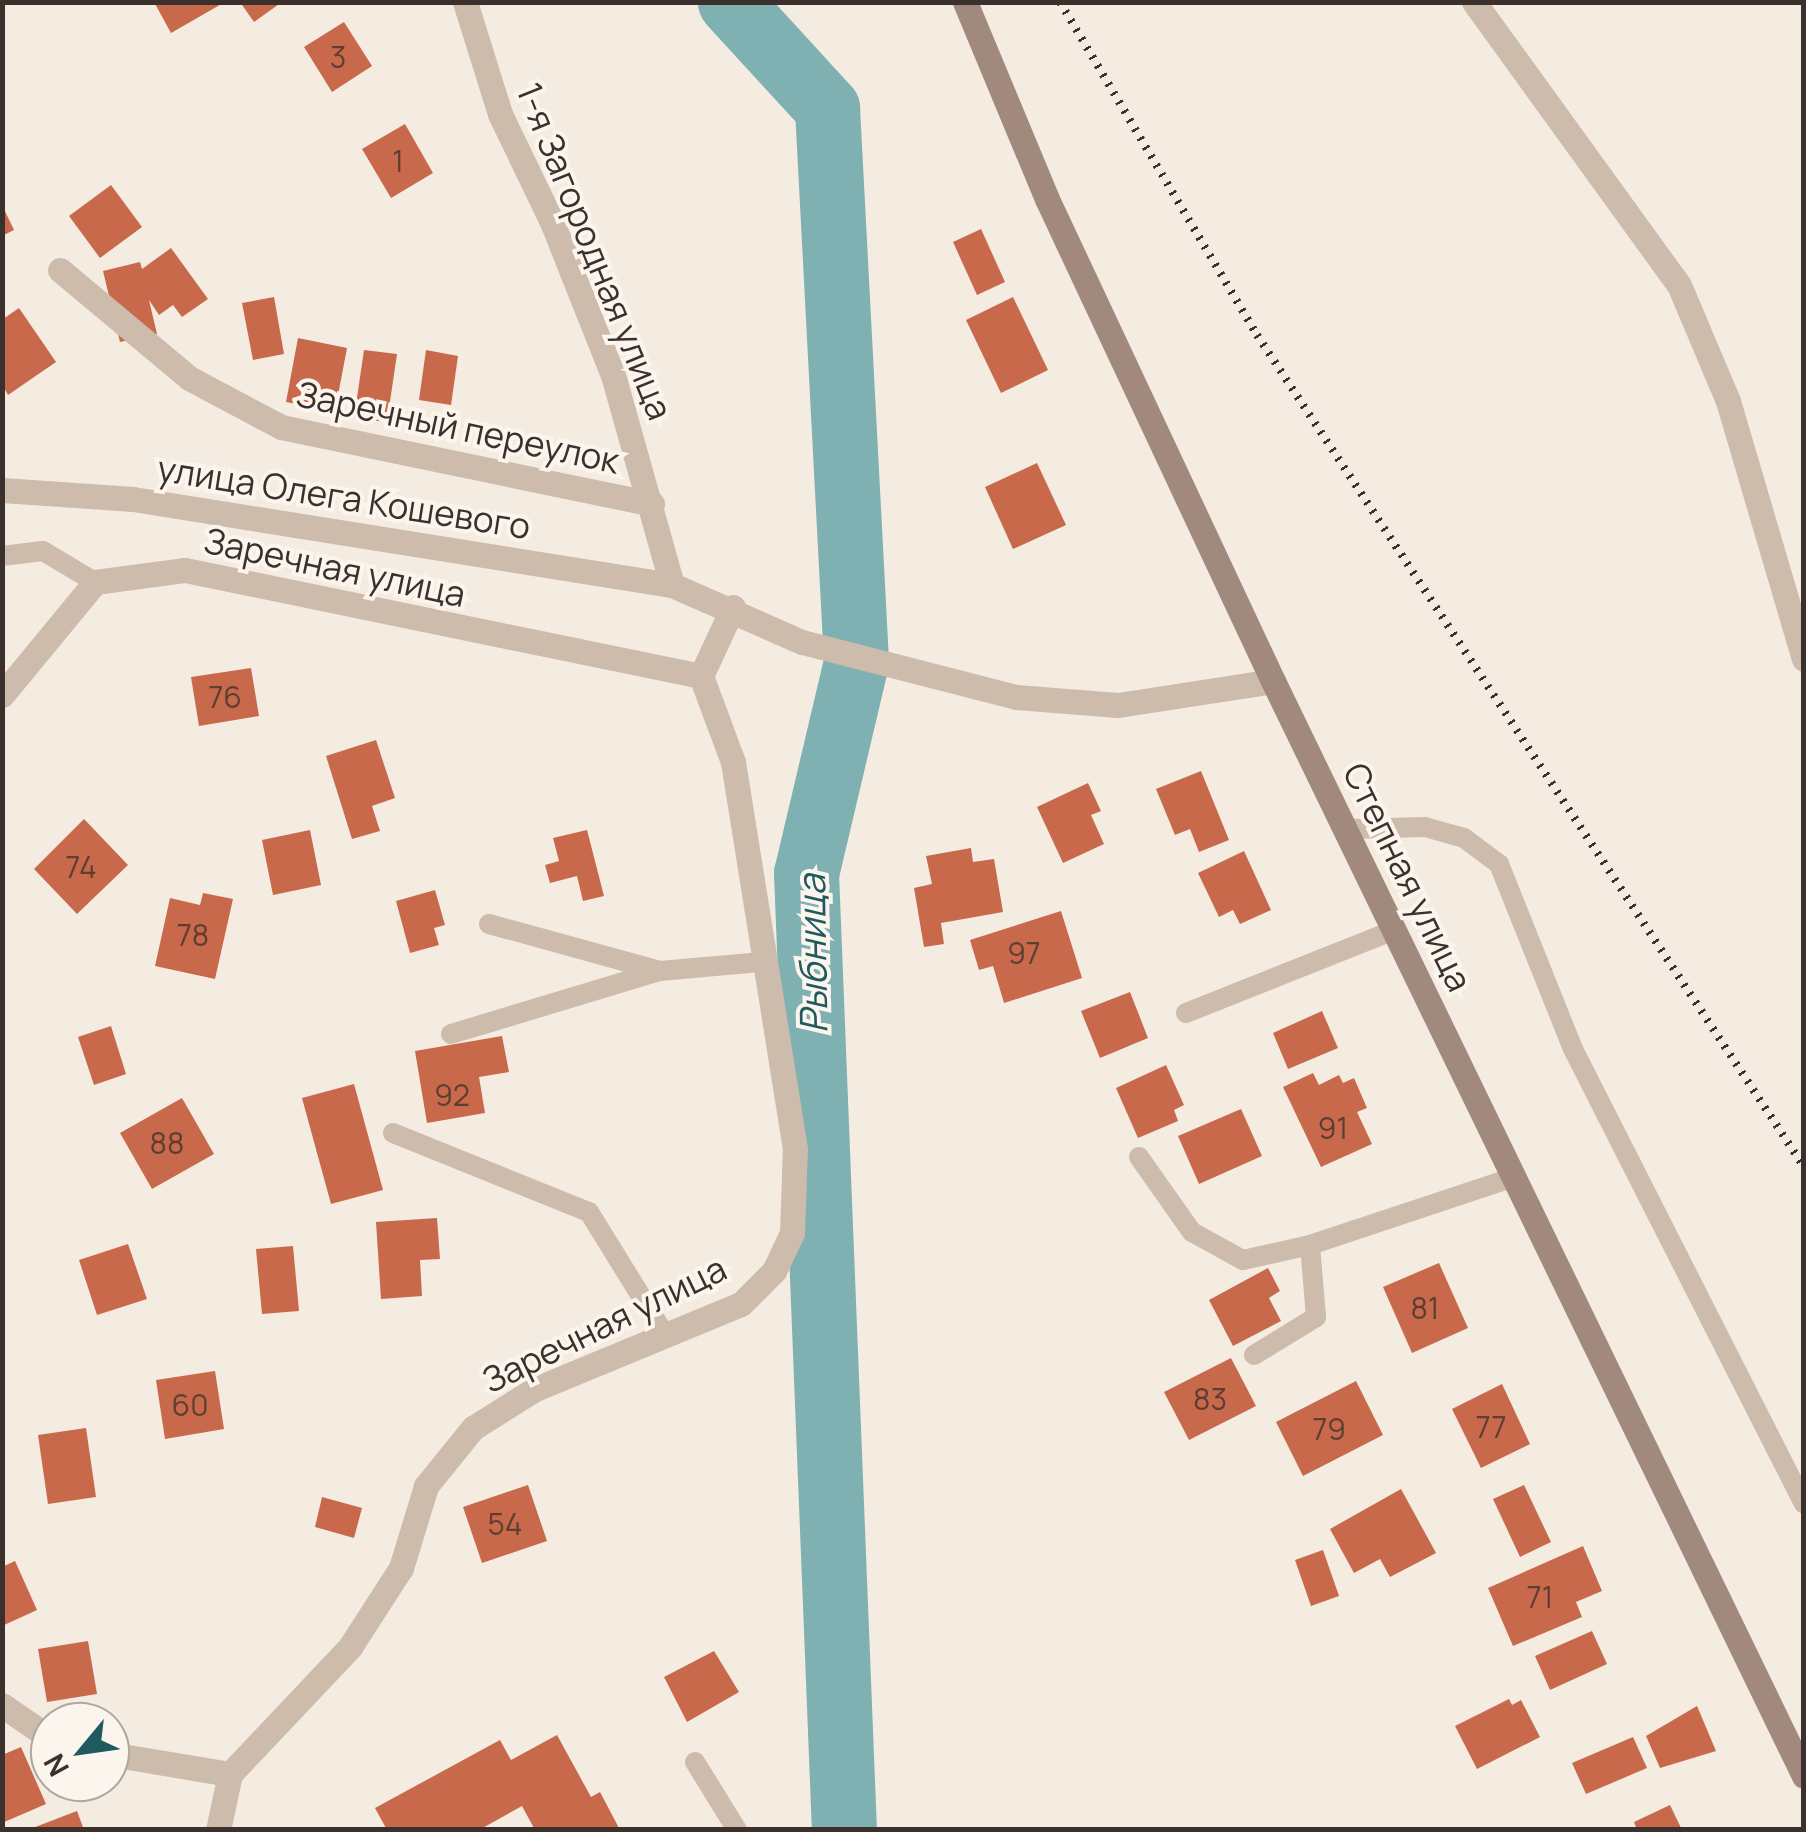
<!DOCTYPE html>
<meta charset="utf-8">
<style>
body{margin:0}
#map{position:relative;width:1806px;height:1832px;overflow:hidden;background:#f4ebe1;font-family:Manrope,sans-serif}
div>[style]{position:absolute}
.river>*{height:65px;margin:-32.5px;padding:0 32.5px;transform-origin:32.5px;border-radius:32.5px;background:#7fb0b2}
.building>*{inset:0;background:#c8694b}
.service>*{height:20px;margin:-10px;padding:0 10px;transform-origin:10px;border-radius:10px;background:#cdbbac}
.minor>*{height:25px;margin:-12.5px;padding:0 12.5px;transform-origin:12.5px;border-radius:12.5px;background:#cdbbac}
.tertiary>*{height:25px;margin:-12.5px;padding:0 12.5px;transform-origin:12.5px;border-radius:12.5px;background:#cdbbac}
.secondary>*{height:25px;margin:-12.5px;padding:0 12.5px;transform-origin:12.5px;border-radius:12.5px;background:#a18a7d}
.rail>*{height:8px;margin-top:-4px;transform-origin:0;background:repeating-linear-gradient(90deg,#3b302b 0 2.5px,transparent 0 10.5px)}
span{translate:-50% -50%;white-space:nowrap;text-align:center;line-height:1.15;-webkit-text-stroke:8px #fbf5ee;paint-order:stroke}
.number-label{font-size:30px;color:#5e3e33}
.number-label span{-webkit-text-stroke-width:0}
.street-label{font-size:35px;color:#3b302b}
.water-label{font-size:38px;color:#1f5a5e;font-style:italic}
.frame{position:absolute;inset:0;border:5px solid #3b302b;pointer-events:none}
.north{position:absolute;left:30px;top:1702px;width:100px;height:100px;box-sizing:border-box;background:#fbf5ee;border:2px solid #aea6a0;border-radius:50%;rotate:241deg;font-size:28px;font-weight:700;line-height:40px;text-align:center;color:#3b302b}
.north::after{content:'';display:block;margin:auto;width:35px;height:45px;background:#1f5a5e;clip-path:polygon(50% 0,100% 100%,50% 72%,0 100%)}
</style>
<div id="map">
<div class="river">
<i style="left:730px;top:2px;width:144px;rotate:47.5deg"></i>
<i style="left:827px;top:108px;width:555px;rotate:87deg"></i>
<i style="left:856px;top:662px;width:217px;rotate:103.3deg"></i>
<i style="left:806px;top:873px;width:958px;rotate:87.73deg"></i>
</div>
<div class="building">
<i style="clip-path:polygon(154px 2px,225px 2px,171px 33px)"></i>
<i style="clip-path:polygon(240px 2px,282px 2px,254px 22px)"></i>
<i style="clip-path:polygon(344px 22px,372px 66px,332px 92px,304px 47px)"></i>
<i style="clip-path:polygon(405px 124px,433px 173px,391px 198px,362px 149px)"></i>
<i style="clip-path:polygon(111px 185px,142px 227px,100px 258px,69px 216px)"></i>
<i style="clip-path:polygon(2px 205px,14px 230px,2px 236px)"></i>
<i style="clip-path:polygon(981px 229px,1005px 282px,977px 295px,953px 242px)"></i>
<i style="clip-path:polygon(171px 248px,208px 299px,182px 317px,173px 305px,159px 315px,149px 300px,157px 334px,120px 342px,103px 271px,140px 262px,142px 269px)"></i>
<i style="clip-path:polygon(274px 297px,284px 354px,253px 360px,242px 303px)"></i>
<i style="clip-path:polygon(1013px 297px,1048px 370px,1001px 393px,966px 320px)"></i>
<i style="clip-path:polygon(19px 308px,56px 362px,8px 395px,3px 386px,3px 319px)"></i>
<i style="clip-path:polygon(298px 338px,347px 348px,335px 411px,286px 402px)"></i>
<i style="clip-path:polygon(364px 350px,397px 354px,387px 422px,354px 418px)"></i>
<i style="clip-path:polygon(426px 350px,458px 356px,451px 405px,419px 400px)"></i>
<i style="clip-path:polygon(1037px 463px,1066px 525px,1013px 549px,985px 487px)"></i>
<i style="clip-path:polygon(251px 668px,259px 716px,199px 726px,191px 677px)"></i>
<i style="clip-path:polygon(376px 740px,395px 798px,372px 806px,380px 831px,352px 839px,326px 756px)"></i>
<i style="clip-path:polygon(1201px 771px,1229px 840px,1199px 852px,1190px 829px,1175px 835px,1156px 789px)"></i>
<i style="clip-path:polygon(1088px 783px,1101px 811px,1091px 815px,1104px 844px,1063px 863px,1037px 807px)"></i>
<i style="clip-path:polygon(84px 819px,128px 865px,77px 914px,34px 869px)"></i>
<i style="clip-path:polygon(310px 830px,321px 885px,273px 895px,262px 840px)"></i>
<i style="clip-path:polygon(587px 830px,604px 896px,583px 901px,577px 876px,550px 883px,545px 865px,559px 861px,553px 838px)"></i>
<i style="clip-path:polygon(971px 848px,973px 862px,994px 859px,1003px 912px,941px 923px,944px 944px,924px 947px,914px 888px,932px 884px,926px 856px)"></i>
<i style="clip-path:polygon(1244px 851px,1271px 910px,1240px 924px,1233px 910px,1219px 917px,1198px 873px)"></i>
<i style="clip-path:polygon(435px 890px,445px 925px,434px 928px,439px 945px,410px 953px,396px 901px)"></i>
<i style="clip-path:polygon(203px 893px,233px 899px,215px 979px,155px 966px,170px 898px,200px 905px)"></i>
<i style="clip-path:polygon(1061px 911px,1082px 978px,1004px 1003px,993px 966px,979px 970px,970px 940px)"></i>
<i style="clip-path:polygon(1130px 992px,1148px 1038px,1100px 1058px,1081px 1011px)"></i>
<i style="clip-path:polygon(1322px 1011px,1338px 1048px,1288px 1069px,1273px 1033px)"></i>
<i style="clip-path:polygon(111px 1026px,126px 1074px,94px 1085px,78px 1037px)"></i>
<i style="clip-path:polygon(502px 1036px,509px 1072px,479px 1077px,485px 1113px,427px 1123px,415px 1051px)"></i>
<i style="clip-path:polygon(1166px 1065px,1184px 1105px,1174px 1110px,1178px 1121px,1138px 1138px,1116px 1088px)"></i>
<i style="clip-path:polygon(1313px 1073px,1319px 1085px,1339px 1075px,1343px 1083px,1354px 1078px,1367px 1108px,1357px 1112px,1372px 1144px,1321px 1167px,1283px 1087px)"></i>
<i style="clip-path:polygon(354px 1084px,383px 1190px,331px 1204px,302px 1098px)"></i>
<i style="clip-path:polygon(182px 1098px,214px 1154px,152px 1189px,120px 1133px)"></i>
<i style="clip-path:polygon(1241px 1109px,1262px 1156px,1199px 1184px,1178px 1136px)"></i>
<i style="clip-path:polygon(437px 1218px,440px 1259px,420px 1260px,422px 1296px,381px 1299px,376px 1222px)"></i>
<i style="clip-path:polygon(128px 1244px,147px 1299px,97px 1315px,79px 1260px)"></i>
<i style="clip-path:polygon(293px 1246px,299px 1311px,262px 1314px,256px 1249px)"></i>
<i style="clip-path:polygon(1439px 1263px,1468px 1328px,1412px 1353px,1383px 1287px)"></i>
<i style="clip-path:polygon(1268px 1268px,1280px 1291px,1269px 1298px,1281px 1321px,1233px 1346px,1209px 1300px)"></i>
<i style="clip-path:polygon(1231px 1358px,1256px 1406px,1189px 1440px,1164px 1392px)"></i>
<i style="clip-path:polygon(215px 1371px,224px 1429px,165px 1439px,156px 1380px)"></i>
<i style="clip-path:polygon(1356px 1381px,1383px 1435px,1303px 1476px,1276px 1422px)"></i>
<i style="clip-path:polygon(1502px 1384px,1530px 1444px,1481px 1468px,1452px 1409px)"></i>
<i style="clip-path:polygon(86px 1428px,96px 1497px,48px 1504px,38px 1435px)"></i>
<i style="clip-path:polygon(528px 1485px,547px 1541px,482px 1563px,463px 1507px)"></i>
<i style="clip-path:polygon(1524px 1485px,1551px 1542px,1520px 1557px,1493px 1499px)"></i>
<i style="clip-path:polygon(1401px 1489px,1436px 1553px,1390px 1577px,1380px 1559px,1354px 1573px,1330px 1529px)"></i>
<i style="clip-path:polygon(322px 1497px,362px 1508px,354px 1538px,315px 1527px)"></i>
<i style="clip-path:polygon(1583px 1546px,1602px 1591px,1576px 1602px,1582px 1617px,1513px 1646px,1488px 1588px)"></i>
<i style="clip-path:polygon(1323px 1550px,1339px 1596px,1311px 1606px,1295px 1560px)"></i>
<i style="clip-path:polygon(15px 1561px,37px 1610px,2px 1626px,2px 1567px)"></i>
<i style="clip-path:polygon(1592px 1631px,1607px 1664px,1550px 1690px,1535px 1656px)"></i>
<i style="clip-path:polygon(88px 1641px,97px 1694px,47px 1702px,38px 1649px)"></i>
<i style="clip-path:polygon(714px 1651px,739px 1692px,687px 1722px,664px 1677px)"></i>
<i style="clip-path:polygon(1509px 1699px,1512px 1705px,1521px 1700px,1540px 1737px,1477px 1769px,1455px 1726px)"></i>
<i style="clip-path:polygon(1697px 1706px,1716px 1751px,1660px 1768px,1646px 1736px)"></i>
<i style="clip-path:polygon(557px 1735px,591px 1797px,600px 1792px,620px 1830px,535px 1830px,522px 1806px,479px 1830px,387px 1830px,375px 1808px,500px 1740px,511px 1760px)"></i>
<i style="clip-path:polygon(1633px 1737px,1647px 1768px,1586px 1794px,1572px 1763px)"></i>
<i style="clip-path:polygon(21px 1747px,46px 1804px,2px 1823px,2px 1755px)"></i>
<i style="clip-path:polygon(1670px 1805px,1682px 1830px,1637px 1830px,1634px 1822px)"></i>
<i style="clip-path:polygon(77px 1811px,84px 1830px,30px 1830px,30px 1829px)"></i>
</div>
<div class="service">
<i style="left:2px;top:556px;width:41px;rotate:-7deg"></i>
<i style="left:43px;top:551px;width:61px;rotate:30.8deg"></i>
<i style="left:1349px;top:829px;width:76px;rotate:-1.5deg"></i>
<i style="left:1425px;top:827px;width:41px;rotate:15.8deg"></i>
<i style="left:1464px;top:838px;width:44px;rotate:36.6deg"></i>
<i style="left:1499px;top:864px;width:199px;rotate:68.2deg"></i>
<i style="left:1573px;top:1049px;width:510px;rotate:63.08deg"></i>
<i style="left:489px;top:924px;width:177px;rotate:15.4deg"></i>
<i style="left:660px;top:971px;width:100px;rotate:-5.1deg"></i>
<i style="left:1186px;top:1013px;width:225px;rotate:-21.7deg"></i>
<i style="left:451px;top:1034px;width:218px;rotate:-16.8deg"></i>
<i style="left:393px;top:1133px;width:211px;rotate:22deg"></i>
<i style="left:589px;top:1212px;width:141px;rotate:58.3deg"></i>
<i style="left:1139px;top:1157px;width:92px;rotate:54.8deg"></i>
<i style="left:1192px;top:1232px;width:58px;rotate:28.8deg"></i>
<i style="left:1243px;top:1260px;width:69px;rotate:-12.6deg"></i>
<i style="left:1310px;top:1245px;width:215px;rotate:-18.4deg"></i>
<i style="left:1254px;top:1355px;width:73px;rotate:-31.5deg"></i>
<i style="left:1316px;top:1317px;width:72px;rotate:-94.8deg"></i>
<i style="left:695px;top:1762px;width:80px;rotate:58.3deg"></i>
</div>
<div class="minor">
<i style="left:465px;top:2px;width:117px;rotate:72.6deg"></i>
<i style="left:500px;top:114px;width:120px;rotate:64.3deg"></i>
<i style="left:552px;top:222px;width:165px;rotate:68.3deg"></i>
<i style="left:613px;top:375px;width:218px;rotate:74.3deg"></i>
<i style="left:1474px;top:2px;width:349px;rotate:54.1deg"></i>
<i style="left:1679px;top:285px;width:126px;rotate:67.1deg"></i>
<i style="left:1728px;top:401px;width:269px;rotate:73.6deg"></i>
<i style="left:60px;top:270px;width:168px;rotate:39.9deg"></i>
<i style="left:189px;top:378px;width:104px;rotate:28deg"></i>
<i style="left:281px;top:427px;width:379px;rotate:11.7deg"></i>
<i style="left:701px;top:676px;width:76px;rotate:-65.1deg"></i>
<i style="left:2px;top:695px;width:146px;rotate:-50.5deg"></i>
<i style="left:95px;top:582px;width:91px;rotate:-7.6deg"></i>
<i style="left:185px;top:570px;width:527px;rotate:11.61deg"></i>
<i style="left:2px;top:1705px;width:58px;rotate:34.5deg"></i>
<i style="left:110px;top:1754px;width:122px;rotate:9.5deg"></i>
<i style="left:218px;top:1830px;width:57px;rotate:-77.9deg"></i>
<i style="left:230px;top:1774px;width:175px;rotate:-46.6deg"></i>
<i style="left:350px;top:1647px;width:94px;rotate:-57.2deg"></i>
<i style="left:401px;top:1568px;width:86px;rotate:-73deg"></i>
<i style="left:426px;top:1486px;width:75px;rotate:-51deg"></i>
<i style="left:473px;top:1428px;width:71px;rotate:-32.3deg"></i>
<i style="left:533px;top:1390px;width:225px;rotate:-22.5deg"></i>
<i style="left:741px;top:1304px;width:47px;rotate:-45deg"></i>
<i style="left:774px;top:1271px;width:42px;rotate:-64.7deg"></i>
<i style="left:792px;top:1233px;width:84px;rotate:-88deg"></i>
<i style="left:795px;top:1149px;width:392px;rotate:-99.1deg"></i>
<i style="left:733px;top:762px;width:92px;rotate:-110.4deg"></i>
</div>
<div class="tertiary">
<i style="left:2px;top:490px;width:131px;rotate:3.9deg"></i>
<i style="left:133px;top:499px;width:546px;rotate:9.07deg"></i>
<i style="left:672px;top:585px;width:142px;rotate:23.7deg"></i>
<i style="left:802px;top:642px;width:221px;rotate:14.4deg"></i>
<i style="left:1016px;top:697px;width:102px;rotate:4.5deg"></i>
<i style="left:1118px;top:705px;width:157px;rotate:-8.8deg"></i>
</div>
<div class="secondary">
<i style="left:965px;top:2px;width:213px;rotate:67.4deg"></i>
<i style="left:1047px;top:199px;width:532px;rotate:64.88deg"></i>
<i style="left:1273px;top:681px;width:1217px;rotate:64.13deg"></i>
</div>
<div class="rail">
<i style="left:1060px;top:2px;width:387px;rotate:59.4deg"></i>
<i style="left:1257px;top:335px;width:996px;rotate:56.68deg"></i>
</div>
<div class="number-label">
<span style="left:338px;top:57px">3</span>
<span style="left:398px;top:161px">1</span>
<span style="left:225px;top:697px">76</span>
<span style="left:81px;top:867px">74</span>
<span style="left:193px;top:935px">78</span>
<span style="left:1024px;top:953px">97</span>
<span style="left:452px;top:1095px">92</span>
<span style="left:1333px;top:1128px">91</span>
<span style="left:167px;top:1143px">88</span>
<span style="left:1425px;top:1308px">81</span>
<span style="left:1210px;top:1399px">83</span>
<span style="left:190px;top:1405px">60</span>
<span style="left:1491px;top:1427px">77</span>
<span style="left:1329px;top:1429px">79</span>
<span style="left:505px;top:1524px">54</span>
<span style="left:1540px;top:1597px">71</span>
</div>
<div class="street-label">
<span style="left:595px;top:251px;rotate:68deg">1-я Загородная улица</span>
<span style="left:458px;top:427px;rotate:12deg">Заречный переулок</span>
<span style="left:344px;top:497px;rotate:9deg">улица Олега Кошевого</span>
<span style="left:335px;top:567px;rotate:12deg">Заречная улица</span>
<span style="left:1408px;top:877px;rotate:64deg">Степная улица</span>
<span style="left:604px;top:1324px;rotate:-26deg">Заречная улица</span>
</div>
<div class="water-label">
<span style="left:812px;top:954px;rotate:-91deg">Рыбница</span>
</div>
<div class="frame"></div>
<div class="north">N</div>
</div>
